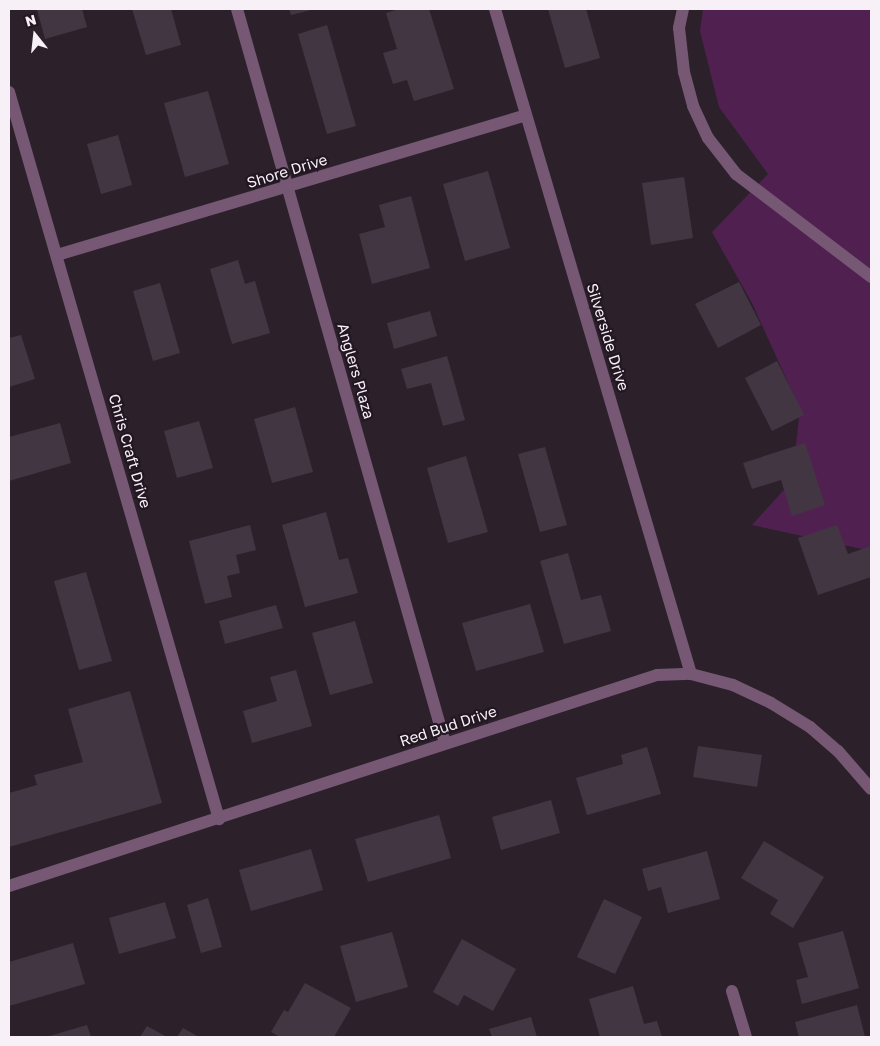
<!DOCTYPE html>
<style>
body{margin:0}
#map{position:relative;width:880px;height:1046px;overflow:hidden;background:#2c212b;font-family:"Golos Text",sans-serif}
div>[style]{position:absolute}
.green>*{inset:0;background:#502150}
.building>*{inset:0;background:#423642}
.minor>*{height:12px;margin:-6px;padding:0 6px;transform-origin:6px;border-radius:6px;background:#765874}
span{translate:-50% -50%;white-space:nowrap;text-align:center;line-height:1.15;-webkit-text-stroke:4.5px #221722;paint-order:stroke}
.street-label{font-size:15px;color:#f7f0f7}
.frame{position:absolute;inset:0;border:10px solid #f7f0f7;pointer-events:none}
.north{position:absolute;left:10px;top:10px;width:50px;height:50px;-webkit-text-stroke:4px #221722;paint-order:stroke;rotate:344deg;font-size:14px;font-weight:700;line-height:20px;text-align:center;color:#f7f0f7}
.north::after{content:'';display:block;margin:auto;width:18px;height:22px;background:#f7f0f7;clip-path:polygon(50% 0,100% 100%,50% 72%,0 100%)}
</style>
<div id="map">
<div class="green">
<i style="clip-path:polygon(703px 9px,871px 9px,871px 551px,752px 525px,792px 481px,800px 409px,752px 303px,712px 232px,768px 174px,719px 107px,700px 31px)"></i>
</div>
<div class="building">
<i style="clip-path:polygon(37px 9px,82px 9px,87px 27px,45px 39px)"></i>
<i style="clip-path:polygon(132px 9px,171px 9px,181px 45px,146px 55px)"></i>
<i style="clip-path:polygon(289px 9px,315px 9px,291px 15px)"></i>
<i style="clip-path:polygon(399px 9px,429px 9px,454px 89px,414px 101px,407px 80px,393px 84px,383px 53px,397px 49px,386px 13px)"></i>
<i style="clip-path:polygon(548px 9px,586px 9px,600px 58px,565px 68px)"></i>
<i style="clip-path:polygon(327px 25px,356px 126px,327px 134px,298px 34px)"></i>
<i style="clip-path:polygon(208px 91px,229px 164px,185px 177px,164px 103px)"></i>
<i style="clip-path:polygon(118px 135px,132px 185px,101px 194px,87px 144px)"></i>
<i style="clip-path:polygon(488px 171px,510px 248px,465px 261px,443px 184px)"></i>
<i style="clip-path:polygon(684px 177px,693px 238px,651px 245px,642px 183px)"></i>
<i style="clip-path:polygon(411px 196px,430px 268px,372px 284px,359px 234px,385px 227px,379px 205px)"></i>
<i style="clip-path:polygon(238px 260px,245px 284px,255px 281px,270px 333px,232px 344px,210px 269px)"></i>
<i style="clip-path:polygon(739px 282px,761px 325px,718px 348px,695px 304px)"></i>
<i style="clip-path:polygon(160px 283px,180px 353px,153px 361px,133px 291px)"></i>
<i style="clip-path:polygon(430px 311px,437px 336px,394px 349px,387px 323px)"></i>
<i style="clip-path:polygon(21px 335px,35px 379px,9px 387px,9px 338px)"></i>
<i style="clip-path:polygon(447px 356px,465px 420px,443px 426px,431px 383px,407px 389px,401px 369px)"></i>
<i style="clip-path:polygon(777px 361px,804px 415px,772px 431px,745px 378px)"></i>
<i style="clip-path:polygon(295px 407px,313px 472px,272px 483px,254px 419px)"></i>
<i style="clip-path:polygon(199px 421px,213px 468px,177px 478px,164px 431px)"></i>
<i style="clip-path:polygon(60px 423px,71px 463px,9px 481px,9px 437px)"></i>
<i style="clip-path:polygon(805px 443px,825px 505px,792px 516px,781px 480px,752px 489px,743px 463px)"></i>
<i style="clip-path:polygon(545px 447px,567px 525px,540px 532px,518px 454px)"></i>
<i style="clip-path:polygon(466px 456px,488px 532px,448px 543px,427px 468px)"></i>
<i style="clip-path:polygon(326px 512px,339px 560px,348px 558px,358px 593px,305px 607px,282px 525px)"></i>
<i style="clip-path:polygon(250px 525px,256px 550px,236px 555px,240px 573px,227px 576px,232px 597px,205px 604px,189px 541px)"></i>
<i style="clip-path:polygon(837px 525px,848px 554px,871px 546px,871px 577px,818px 595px,798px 538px)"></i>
<i style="clip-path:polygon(568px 553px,581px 600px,601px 595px,611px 631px,564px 644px,540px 561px)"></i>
<i style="clip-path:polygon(86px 572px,112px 661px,79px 670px,54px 581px)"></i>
<i style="clip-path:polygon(530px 604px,544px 652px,476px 671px,462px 623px)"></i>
<i style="clip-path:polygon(276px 605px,283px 628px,225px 644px,219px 621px)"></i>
<i style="clip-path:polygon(355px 621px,373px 683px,330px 695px,312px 633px)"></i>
<i style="clip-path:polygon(296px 670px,312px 726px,252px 743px,243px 711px,277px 701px,270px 677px)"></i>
<i style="clip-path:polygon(130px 691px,162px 803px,9px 847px,9px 793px,37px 785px,34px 775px,83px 762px,68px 709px)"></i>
<i style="clip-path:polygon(698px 746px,762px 755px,757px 787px,693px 777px)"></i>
<i style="clip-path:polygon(647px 747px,661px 794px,587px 815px,576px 778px,623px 764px,621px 755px)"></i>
<i style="clip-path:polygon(551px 800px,560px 833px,501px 850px,492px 817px)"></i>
<i style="clip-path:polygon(439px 815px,451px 858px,368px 882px,355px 839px)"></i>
<i style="clip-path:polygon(764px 841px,824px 877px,793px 928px,770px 914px,778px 900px,741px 878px)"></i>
<i style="clip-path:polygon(311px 849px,323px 890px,251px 911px,239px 870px)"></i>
<i style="clip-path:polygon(707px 851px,720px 899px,668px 913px,661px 887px,648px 891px,642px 869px)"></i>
<i style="clip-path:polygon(208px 898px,222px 947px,201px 953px,187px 905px)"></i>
<i style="clip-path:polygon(604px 899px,642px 917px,615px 974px,577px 957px)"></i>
<i style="clip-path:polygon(165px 902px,176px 938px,119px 954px,109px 918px)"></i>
<i style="clip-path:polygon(843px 931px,859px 988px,802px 1004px,796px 980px,808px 977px,798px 943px)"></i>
<i style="clip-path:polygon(392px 932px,408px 987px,356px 1002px,340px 946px)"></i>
<i style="clip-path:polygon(462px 939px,516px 969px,493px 1011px,464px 995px,458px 1006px,433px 992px)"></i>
<i style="clip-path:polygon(73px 943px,85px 984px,9px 1006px,9px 962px)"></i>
<i style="clip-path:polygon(305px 983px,351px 1008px,334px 1037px,280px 1037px,271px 1032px,284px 1010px,288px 1012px)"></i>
<i style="clip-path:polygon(633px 986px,644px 1024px,657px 1021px,662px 1037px,600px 1037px,589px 999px)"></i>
<i style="clip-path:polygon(857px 1005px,865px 1037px,799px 1037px,795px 1022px)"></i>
<i style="clip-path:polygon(531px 1017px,537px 1037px,492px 1037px,489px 1029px)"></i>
<i style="clip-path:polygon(87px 1025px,91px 1037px,46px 1037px)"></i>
<i style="clip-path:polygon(147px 1026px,167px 1037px,140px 1037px)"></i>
<i style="clip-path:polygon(183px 1028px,199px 1037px,177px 1037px)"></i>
</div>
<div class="minor">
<i style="left:237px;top:9px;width:763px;rotate:74.18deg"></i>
<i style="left:495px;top:9px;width:693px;rotate:73.58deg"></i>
<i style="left:683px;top:9px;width:19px;rotate:102deg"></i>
<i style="left:679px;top:28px;width:44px;rotate:83.5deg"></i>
<i style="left:684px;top:72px;width:35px;rotate:75deg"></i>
<i style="left:693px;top:106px;width:35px;rotate:65deg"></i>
<i style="left:708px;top:138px;width:46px;rotate:52.1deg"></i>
<i style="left:736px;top:174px;width:170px;rotate:37.3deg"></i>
<i style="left:9px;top:92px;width:757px;rotate:73.89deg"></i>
<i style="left:57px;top:255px;width:489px;rotate:-16.6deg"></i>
<i style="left:9px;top:886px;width:681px;rotate:-18.04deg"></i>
<i style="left:657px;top:675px;width:34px;rotate:-2deg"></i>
<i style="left:691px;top:674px;width:43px;rotate:14.7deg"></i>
<i style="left:733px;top:685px;width:42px;rotate:25.3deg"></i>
<i style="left:771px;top:703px;width:46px;rotate:31.6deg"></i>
<i style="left:810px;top:727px;width:37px;rotate:41deg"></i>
<i style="left:838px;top:751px;width:50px;rotate:49deg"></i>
<i style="left:732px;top:991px;width:48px;rotate:73.1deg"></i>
</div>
<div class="street-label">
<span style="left:287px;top:171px;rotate:-17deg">Shore Drive</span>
<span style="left:608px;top:337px;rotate:73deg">Silverside Drive</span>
<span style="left:356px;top:371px;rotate:74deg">Anglers Plaza</span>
<span style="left:130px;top:451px;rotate:74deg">Chris Craft Drive</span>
<span style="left:448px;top:726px;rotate:-18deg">Red Bud Drive</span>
</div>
<div class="frame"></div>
<div class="north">N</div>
</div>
